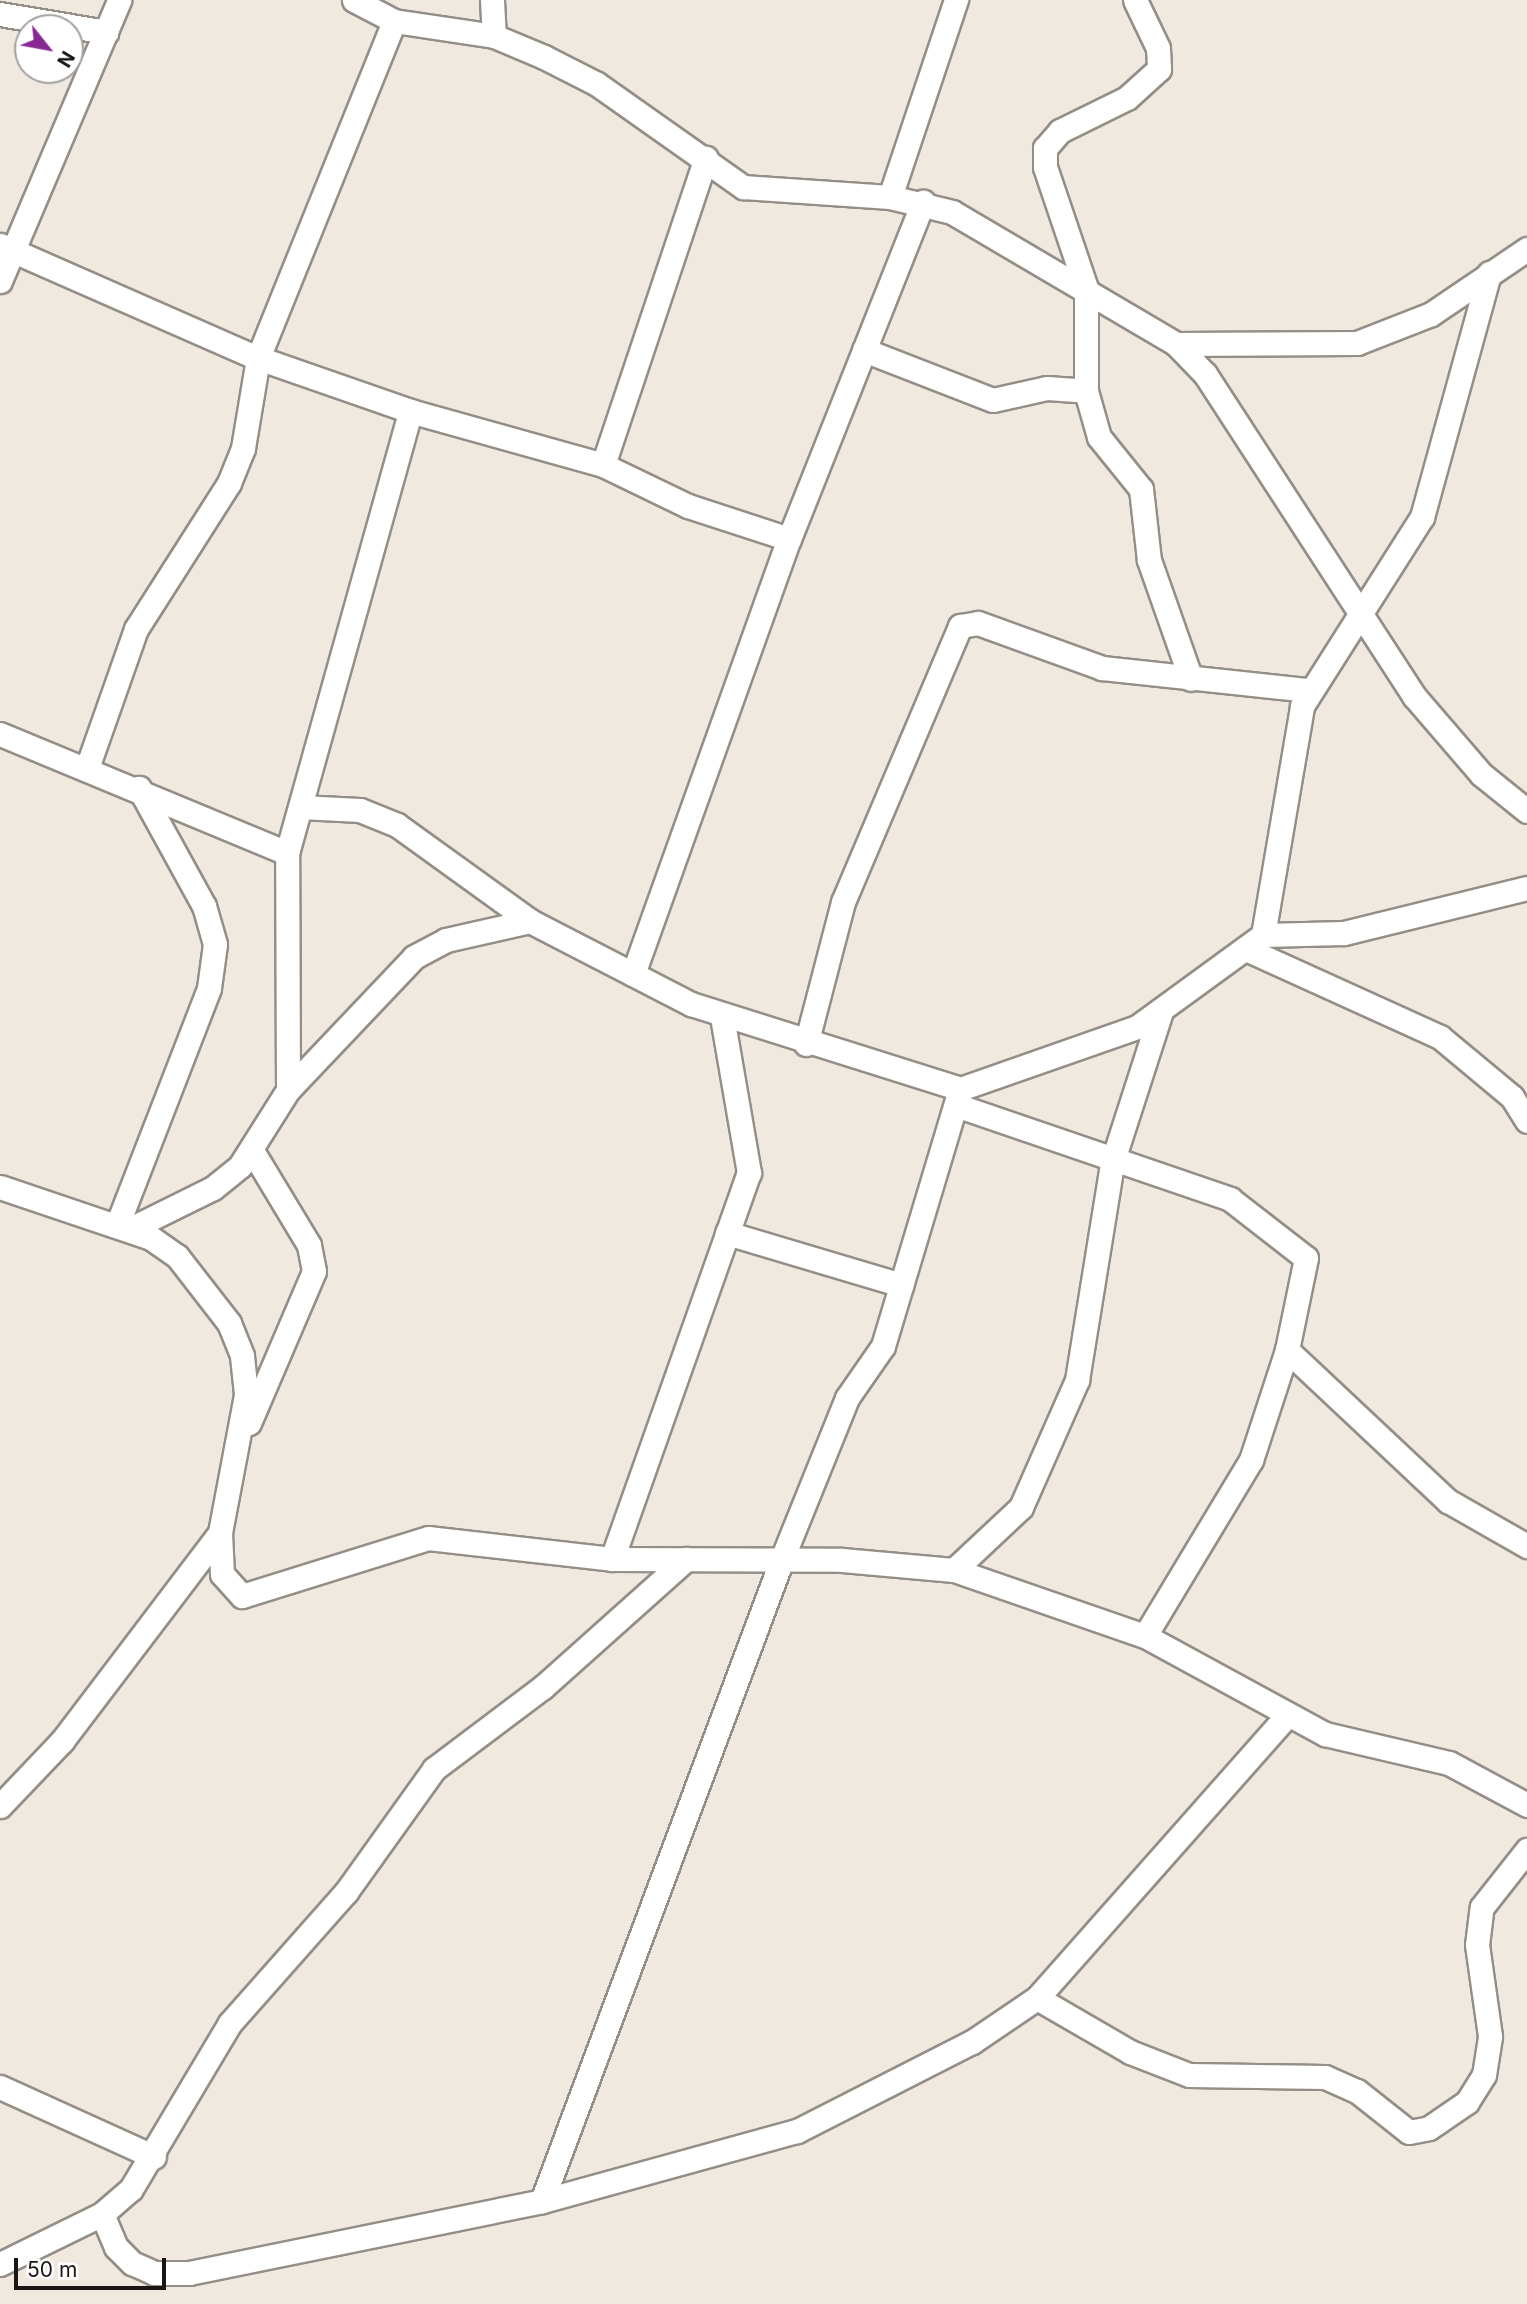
<!DOCTYPE html>
<style>
body{margin:0}
#map{position:relative;width:1527px;height:2304px;overflow:hidden;background:#f0e9e0;font-family:Inter,sans-serif}
div>[style]{position:absolute}
.roads{filter:drop-shadow(2px 0 #948e86) drop-shadow(-2px 0 #948e86) drop-shadow(0 2px #948e86) drop-shadow(0 -2px #948e86)}
.street>*{height:23px;margin:-11.5px;padding:0 11.5px;transform-origin:11.5px;border-radius:11.5px;background:#fff}
span{translate:-50% -50%;white-space:nowrap;text-align:center;line-height:1.15;-webkit-text-stroke:7px #fff;paint-order:stroke}
.north{position:absolute;left:14px;top:14px;width:70px;height:70px;box-sizing:border-box;background:#fff;border:2px solid #a3a2a1;border-radius:50%;rotate:121deg;font-size:19px;font-weight:700;line-height:28px;text-align:center;color:#191613}
.north::after{content:'';display:block;margin:auto;width:24px;height:32px;background:#882993;clip-path:polygon(50% 0,100% 100%,50% 72%,0 100%)}
.scale{position:absolute;left:14px;top:2258px;width:152px;height:32px;box-sizing:border-box;border:4px solid #191613;border-top:0;padding-left:9px;font-size:21px;line-height:24px;white-space:nowrap;color:#191613;-webkit-text-stroke:5px #fff;paint-order:stroke}
</style>
<div id="map">
<div class="roads">
<div class="street">
<i style="left:354px;top:0;width:45px;rotate:27.7deg"></i>
<i style="left:394px;top:21px;width:101px;rotate:8.5deg"></i>
<i style="left:494px;top:36px;width:54px;rotate:22.8deg"></i>
<i style="left:544px;top:57px;width:59px;rotate:27deg"></i>
<i style="left:597px;top:84px;width:179px;rotate:35.2deg"></i>
<i style="left:743px;top:187px;width:147px;rotate:3.9deg"></i>
<i style="left:890px;top:197px;width:64px;rotate:13.6deg"></i>
<i style="left:952px;top:212px;width:260px;rotate:30.5deg"></i>
<i style="left:1176px;top:344px;width:42px;rotate:46deg"></i>
<i style="left:1205px;top:374px;width:384px;rotate:57deg"></i>
<i style="left:1414px;top:696px;width:103px;rotate:49.3deg"></i>
<i style="left:1481px;top:774px;width:59px;rotate:38.8deg"></i>
<i style="left:492px;top:0;width:36px;rotate:87deg"></i>
<i style="left:1135px;top:0;width:53px;rotate:64.4deg"></i>
<i style="left:1158px;top:48px;width:21px;rotate:87deg"></i>
<i style="left:1159px;top:69px;width:43px;rotate:137.8deg"></i>
<i style="left:1127px;top:98px;width:75px;rotate:153.8deg"></i>
<i style="left:1060px;top:131px;width:23px;rotate:131deg"></i>
<i style="left:1045px;top:148px;width:19px;rotate:90deg"></i>
<i style="left:1045px;top:167px;width:128px;rotate:71.3deg"></i>
<i style="left:1086px;top:288px;width:103px;rotate:90deg"></i>
<i style="left:1086px;top:391px;width:48px;rotate:74.2deg"></i>
<i style="left:1099px;top:437px;width:67px;rotate:51.1deg"></i>
<i style="left:1141px;top:489px;width:71px;rotate:83.6deg"></i>
<i style="left:1149px;top:560px;width:126px;rotate:70.6deg"></i>
<i style="left:0;top:14px;width:108px;rotate:9.6deg"></i>
<i style="left:890px;top:197px;width:208px;rotate:-71.5deg"></i>
<i style="left:0;top:245px;width:282px;rotate:23.7deg"></i>
<i style="left:258px;top:358px;width:161px;rotate:19.2deg"></i>
<i style="left:410px;top:411px;width:200px;rotate:15.6deg"></i>
<i style="left:603px;top:465px;width:94px;rotate:25.8deg"></i>
<i style="left:688px;top:506px;width:106px;rotate:18.1deg"></i>
<i style="left:0;top:281px;width:305px;rotate:-67deg"></i>
<i style="left:1176px;top:344px;width:181px;rotate:-0.3deg"></i>
<i style="left:1357px;top:343px;width:79px;rotate:-21.4deg"></i>
<i style="left:1431px;top:314px;width:116px;rotate:-34.1deg"></i>
<i style="left:864px;top:350px;width:138px;rotate:21.2deg"></i>
<i style="left:993px;top:400px;width:55px;rotate:-12.5deg"></i>
<i style="left:1047px;top:388px;width:39px;rotate:4deg"></i>
<i style="left:603px;top:465px;width:324px;rotate:-71.5deg"></i>
<i style="left:0;top:734px;width:311px;rotate:22.5deg"></i>
<i style="left:87px;top:768px;width:147px;rotate:-70.6deg"></i>
<i style="left:136px;top:629px;width:173px;rotate:-57.5deg"></i>
<i style="left:229px;top:483px;width:38px;rotate:-68deg"></i>
<i style="left:243px;top:448px;width:91px;rotate:-80.5deg"></i>
<i style="left:258px;top:358px;width:363px;rotate:-68deg"></i>
<i style="left:300px;top:807px;width:60px;rotate:2.9deg"></i>
<i style="left:360px;top:810px;width:40px;rotate:22deg"></i>
<i style="left:397px;top:825px;width:164px;rotate:35.8deg"></i>
<i style="left:530px;top:921px;width:181px;rotate:27.3deg"></i>
<i style="left:691px;top:1004px;width:282px;rotate:17.5deg"></i>
<i style="left:960px;top:1089px;width:188px;rotate:-19.3deg"></i>
<i style="left:1137px;top:1027px;width:156px;rotate:-36.1deg"></i>
<i style="left:1263px;top:935px;width:81px;rotate:-1.4deg"></i>
<i style="left:1344px;top:933px;width:188px;rotate:-13.8deg"></i>
<i style="left:1263px;top:935px;width:232px;rotate:-80.3deg"></i>
<i style="left:1302px;top:706px;width:224px;rotate:-57.6deg"></i>
<i style="left:1422px;top:517px;width:253px;rotate:-74.6deg"></i>
<i style="left:1246px;top:949px;width:213px;rotate:24.4deg"></i>
<i style="left:1440px;top:1037px;width:94px;rotate:39.8deg"></i>
<i style="left:1512px;top:1097px;width:28px;rotate:58deg"></i>
<i style="left:633px;top:974px;width:462px;rotate:-70.3deg"></i>
<i style="left:789px;top:539px;width:363px;rotate:-68.3deg"></i>
<i style="left:806px;top:1044px;width:147px;rotate:-75.4deg"></i>
<i style="left:843px;top:902px;width:300px;rotate:-67deg"></i>
<i style="left:960px;top:626px;width:18px;rotate:-9deg"></i>
<i style="left:978px;top:623px;width:132px;rotate:19.9deg"></i>
<i style="left:1102px;top:668px;width:208px;rotate:6.1deg"></i>
<i style="left:288px;top:1090px;width:237px;rotate:-90.2deg"></i>
<i style="left:287px;top:853px;width:459px;rotate:-74.4deg"></i>
<i style="left:956px;top:1105px;width:290px;rotate:18.9deg"></i>
<i style="left:1230px;top:1199px;width:96px;rotate:37.8deg"></i>
<i style="left:1306px;top:1258px;width:94px;rotate:101.7deg"></i>
<i style="left:1287px;top:1350px;width:116px;rotate:108.1deg"></i>
<i style="left:1251px;top:1460px;width:205px;rotate:121.1deg"></i>
<i style="left:0;top:1187px;width:159px;rotate:18.7deg"></i>
<i style="left:151px;top:1238px;width:32px;rotate:35deg"></i>
<i style="left:177px;top:1256px;width:85px;rotate:52.2deg"></i>
<i style="left:229px;top:1323px;width:35px;rotate:68deg"></i>
<i style="left:242px;top:1356px;width:39px;rotate:84deg"></i>
<i style="left:246px;top:1395px;width:140px;rotate:100.7deg"></i>
<i style="left:220px;top:1533px;width:41px;rotate:87.2deg"></i>
<i style="left:222px;top:1574px;width:30px;rotate:48deg"></i>
<i style="left:242px;top:1596px;width:195px;rotate:-17.3deg"></i>
<i style="left:428px;top:1538px;width:185px;rotate:6.5deg"></i>
<i style="left:612px;top:1559px;width:230px;rotate:0.2deg"></i>
<i style="left:842px;top:1560px;width:112px;rotate:5.1deg"></i>
<i style="left:954px;top:1570px;width:202px;rotate:19.1deg"></i>
<i style="left:1145px;top:1636px;width:205px;rotate:28.6deg"></i>
<i style="left:1325px;top:1734px;width:127px;rotate:13.2deg"></i>
<i style="left:1449px;top:1763px;width:89px;rotate:28.3deg"></i>
<i style="left:118px;top:1223px;width:252px;rotate:-68.8deg"></i>
<i style="left:209px;top:988px;width:44px;rotate:-82.2deg"></i>
<i style="left:215px;top:944px;width:40px;rotate:-106deg"></i>
<i style="left:204px;top:906px;width:135px;rotate:-118.8deg"></i>
<i style="left:132px;top:1228px;width:90px;rotate:-26.3deg"></i>
<i style="left:213px;top:1188px;width:35px;rotate:-39deg"></i>
<i style="left:240px;top:1166px;width:90px;rotate:-57.7deg"></i>
<i style="left:288px;top:1090px;width:183px;rotate:-46.5deg"></i>
<i style="left:414px;top:957px;width:36px;rotate:-28deg"></i>
<i style="left:446px;top:940px;width:86px;rotate:-12.7deg"></i>
<i style="left:727px;top:1233px;width:182px;rotate:16.6deg"></i>
<i style="left:1287px;top:1350px;width:221px;rotate:43.2deg"></i>
<i style="left:1448px;top:1501px;width:91px;rotate:29.7deg"></i>
<i style="left:249px;top:1423px;width:165px;rotate:-66.8deg"></i>
<i style="left:314px;top:1271px;width:26px;rotate:-101deg"></i>
<i style="left:309px;top:1245px;width:112px;rotate:-121.1deg"></i>
<i style="left:612px;top:1559px;width:410px;rotate:-70.5deg"></i>
<i style="left:749px;top:1173px;width:159px;rotate:-99.8deg"></i>
<i style="left:954px;top:1570px;width:92px;rotate:-43.2deg"></i>
<i style="left:1021px;top:1507px;width:139px;rotate:-66.2deg"></i>
<i style="left:1077px;top:1380px;width:220px;rotate:-80.8deg"></i>
<i style="left:1112px;top:1163px;width:157px;rotate:-72.1deg"></i>
<i style="left:0;top:1806px;width:90px;rotate:-46.4deg"></i>
<i style="left:62px;top:1741px;width:261px;rotate:-52.8deg"></i>
<i style="left:1037px;top:1998px;width:108px;rotate:30.1deg"></i>
<i style="left:1130px;top:2052px;width:63px;rotate:21.3deg"></i>
<i style="left:1189px;top:2075px;width:136px;rotate:0.8deg"></i>
<i style="left:1325px;top:2077px;width:35px;rotate:24deg"></i>
<i style="left:1357px;top:2091px;width:66px;rotate:38.3deg"></i>
<i style="left:1409px;top:2132px;width:20px;rotate:-11deg"></i>
<i style="left:1429px;top:2128px;width:46px;rotate:-34.4deg"></i>
<i style="left:1467px;top:2102px;width:32px;rotate:-58deg"></i>
<i style="left:1484px;top:2075px;width:39px;rotate:-81deg"></i>
<i style="left:1490px;top:2036px;width:92px;rotate:-98.1deg"></i>
<i style="left:1477px;top:1945px;width:38px;rotate:-83deg"></i>
<i style="left:1482px;top:1907px;width:73px;rotate:-51.7deg"></i>
<i style="left:0;top:2087px;width:169px;rotate:24.4deg"></i>
<i style="left:542px;top:2201px;width:685px;rotate:-69.5deg"></i>
<i style="left:782px;top:1559px;width:174px;rotate:-68deg"></i>
<i style="left:847px;top:1398px;width:63px;rotate:-55.3deg"></i>
<i style="left:883px;top:1346px;width:268px;rotate:-73.3deg"></i>
<i style="left:102px;top:2214px;width:36px;rotate:67deg"></i>
<i style="left:116px;top:2247px;width:23px;rotate:45deg"></i>
<i style="left:132px;top:2263px;width:24px;rotate:24deg"></i>
<i style="left:154px;top:2273px;width:35px"></i>
<i style="left:189px;top:2273px;width:360px;rotate:-11.5deg"></i>
<i style="left:542px;top:2201px;width:264px;rotate:-15.4deg"></i>
<i style="left:797px;top:2131px;width:196px;rotate:-27deg"></i>
<i style="left:972px;top:2042px;width:78px;rotate:-34.1deg"></i>
<i style="left:1037px;top:1998px;width:375px;rotate:-48.5deg"></i>
<i style="left:0;top:2264px;width:114px;rotate:-26.1deg"></i>
<i style="left:102px;top:2214px;width:38px;rotate:-41deg"></i>
<i style="left:131px;top:2189px;width:193px;rotate:-59.2deg"></i>
<i style="left:230px;top:2023px;width:175px;rotate:-48.5deg"></i>
<i style="left:346px;top:1892px;width:151px;rotate:-54.4deg"></i>
<i style="left:434px;top:1769px;width:136px;rotate:-37deg"></i>
<i style="left:543px;top:1687px;width:192px;rotate:-41.8deg"></i>
</div>
</div>
<div class="north">N</div>
<div class="scale">50 m</div>
</div>
